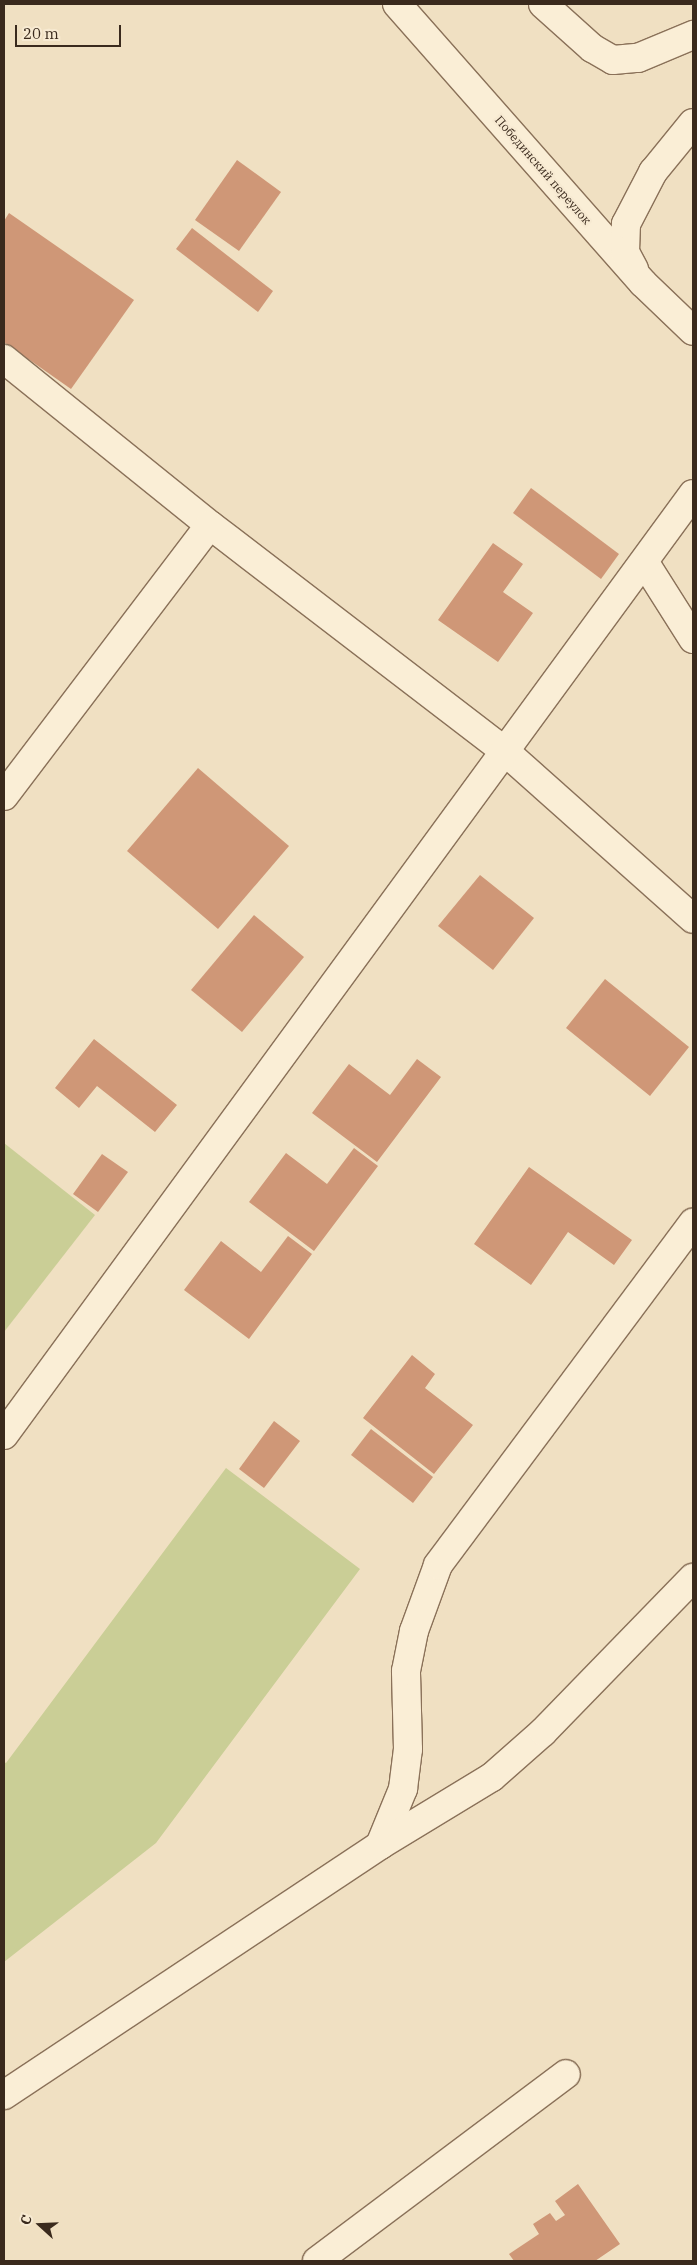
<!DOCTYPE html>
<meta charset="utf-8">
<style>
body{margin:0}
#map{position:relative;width:697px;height:2265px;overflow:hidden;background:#f0e0c2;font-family:"IBM Plex Serif",serif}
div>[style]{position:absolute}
.green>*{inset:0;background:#cace96}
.building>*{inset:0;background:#cf9777}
.roads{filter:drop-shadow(1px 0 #8a7159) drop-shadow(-1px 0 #8a7159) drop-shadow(0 1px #8a7159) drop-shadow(0 -1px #8a7159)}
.minor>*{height:28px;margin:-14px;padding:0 14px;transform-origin:14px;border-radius:14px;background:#faeed6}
span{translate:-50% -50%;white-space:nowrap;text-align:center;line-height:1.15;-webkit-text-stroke:4.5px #f7ead2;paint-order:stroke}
.street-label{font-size:12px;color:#3a2a1d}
.frame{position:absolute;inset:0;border:5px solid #3a2a1d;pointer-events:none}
.north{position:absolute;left:15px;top:2200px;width:50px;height:50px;-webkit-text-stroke:4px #f7ead2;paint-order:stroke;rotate:290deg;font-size:14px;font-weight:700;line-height:20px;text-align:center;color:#3a2a1d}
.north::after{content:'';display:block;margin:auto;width:18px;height:22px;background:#3a2a1d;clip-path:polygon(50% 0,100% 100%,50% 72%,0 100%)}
.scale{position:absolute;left:15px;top:25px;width:106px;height:22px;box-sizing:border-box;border:2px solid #3a2a1d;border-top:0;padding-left:6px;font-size:15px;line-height:18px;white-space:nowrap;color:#3a2a1d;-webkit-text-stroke:4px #f7ead2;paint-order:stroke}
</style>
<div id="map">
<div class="green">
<i style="clip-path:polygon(4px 1143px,95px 1215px,4px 1332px)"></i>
<i style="clip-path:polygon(226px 1468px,360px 1569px,156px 1843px,4px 1962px,4px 1762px,6px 1763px)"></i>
</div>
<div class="building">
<i style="clip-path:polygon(237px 160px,281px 192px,239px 251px,195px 220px)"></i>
<i style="clip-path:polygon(9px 213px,134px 300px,71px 389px,4px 342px,4px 221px)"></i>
<i style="clip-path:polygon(192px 228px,273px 291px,258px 312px,176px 249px)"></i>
<i style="clip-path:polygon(531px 488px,619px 554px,601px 579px,513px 513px)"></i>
<i style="clip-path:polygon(493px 543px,523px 564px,503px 592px,533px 613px,498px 662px,438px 620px)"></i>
<i style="clip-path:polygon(198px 768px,289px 846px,218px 929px,127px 851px)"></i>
<i style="clip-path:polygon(480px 875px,534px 918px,493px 970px,438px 926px)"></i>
<i style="clip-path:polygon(254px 915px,304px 957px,242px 1032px,191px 990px)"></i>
<i style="clip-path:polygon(605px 979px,689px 1047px,650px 1096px,566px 1028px)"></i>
<i style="clip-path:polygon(94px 1039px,177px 1105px,155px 1132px,97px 1086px,79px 1108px,55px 1088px)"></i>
<i style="clip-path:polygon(417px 1059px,441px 1077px,377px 1162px,312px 1113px,349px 1064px,390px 1095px)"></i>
<i style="clip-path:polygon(354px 1148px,378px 1166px,314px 1251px,249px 1202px,286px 1153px,327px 1184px)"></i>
<i style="clip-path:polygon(102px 1154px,128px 1172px,98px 1212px,73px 1194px)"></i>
<i style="clip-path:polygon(529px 1167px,632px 1240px,614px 1265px,568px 1232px,531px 1285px,474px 1244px)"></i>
<i style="clip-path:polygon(288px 1236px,312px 1254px,249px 1339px,184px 1290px,221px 1241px,261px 1272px)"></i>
<i style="clip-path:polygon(412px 1355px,435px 1374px,425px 1388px,473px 1425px,434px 1474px,363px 1418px)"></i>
<i style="clip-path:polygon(274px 1421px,300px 1441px,264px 1488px,239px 1469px)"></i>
<i style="clip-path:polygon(371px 1429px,433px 1477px,413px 1503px,351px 1455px)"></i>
<i style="clip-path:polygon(578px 2184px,620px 2244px,595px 2261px,514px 2261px,509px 2254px,539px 2234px,533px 2224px,550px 2213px,556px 2221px,565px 2215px,555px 2201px)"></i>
</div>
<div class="roads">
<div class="minor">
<i style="left:397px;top:4px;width:372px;rotate:48.6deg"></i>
<i style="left:643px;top:283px;width:69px;rotate:43.8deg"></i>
<i style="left:543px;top:4px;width:66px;rotate:41.9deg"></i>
<i style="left:592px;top:48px;width:24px;rotate:30deg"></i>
<i style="left:613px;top:60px;width:25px;rotate:-5deg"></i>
<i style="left:638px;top:58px;width:60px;rotate:-22.7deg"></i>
<i style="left:634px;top:269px;width:19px;rotate:-118deg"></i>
<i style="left:625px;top:252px;width:28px;rotate:-88deg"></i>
<i style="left:626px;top:224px;width:59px;rotate:-62.6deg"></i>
<i style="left:653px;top:172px;width:63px;rotate:-50.8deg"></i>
<i style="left:4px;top:359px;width:265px;rotate:38.9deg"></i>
<i style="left:210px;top:525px;width:374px;rotate:37.5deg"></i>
<i style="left:507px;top:753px;width:249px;rotate:41.7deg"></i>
<i style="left:645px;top:563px;width:90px;rotate:57.7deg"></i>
<i style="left:4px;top:796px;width:340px;rotate:-52.8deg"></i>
<i style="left:4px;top:1435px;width:1166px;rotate:-53.79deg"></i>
<i style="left:380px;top:1845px;width:61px;rotate:-67.7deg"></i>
<i style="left:403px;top:1789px;width:40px;rotate:-82.9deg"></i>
<i style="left:408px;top:1749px;width:78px;rotate:-91.5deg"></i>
<i style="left:406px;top:1671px;width:41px;rotate:-78.7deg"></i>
<i style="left:414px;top:1631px;width:70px;rotate:-70deg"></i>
<i style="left:438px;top:1565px;width:427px;rotate:-53.3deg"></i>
<i style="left:4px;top:2095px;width:452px;rotate:-33.6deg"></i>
<i style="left:380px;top:1845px;width:131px;rotate:-31.3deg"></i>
<i style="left:492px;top:1777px;width:68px;rotate:-41.4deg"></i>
<i style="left:543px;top:1732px;width:215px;rotate:-45.8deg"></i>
<i style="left:317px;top:2261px;width:311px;rotate:-36.9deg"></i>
</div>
</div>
<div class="street-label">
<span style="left:543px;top:170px;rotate:49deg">Побединский переулок</span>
</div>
<div class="frame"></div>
<div class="north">С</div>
<div class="scale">20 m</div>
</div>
